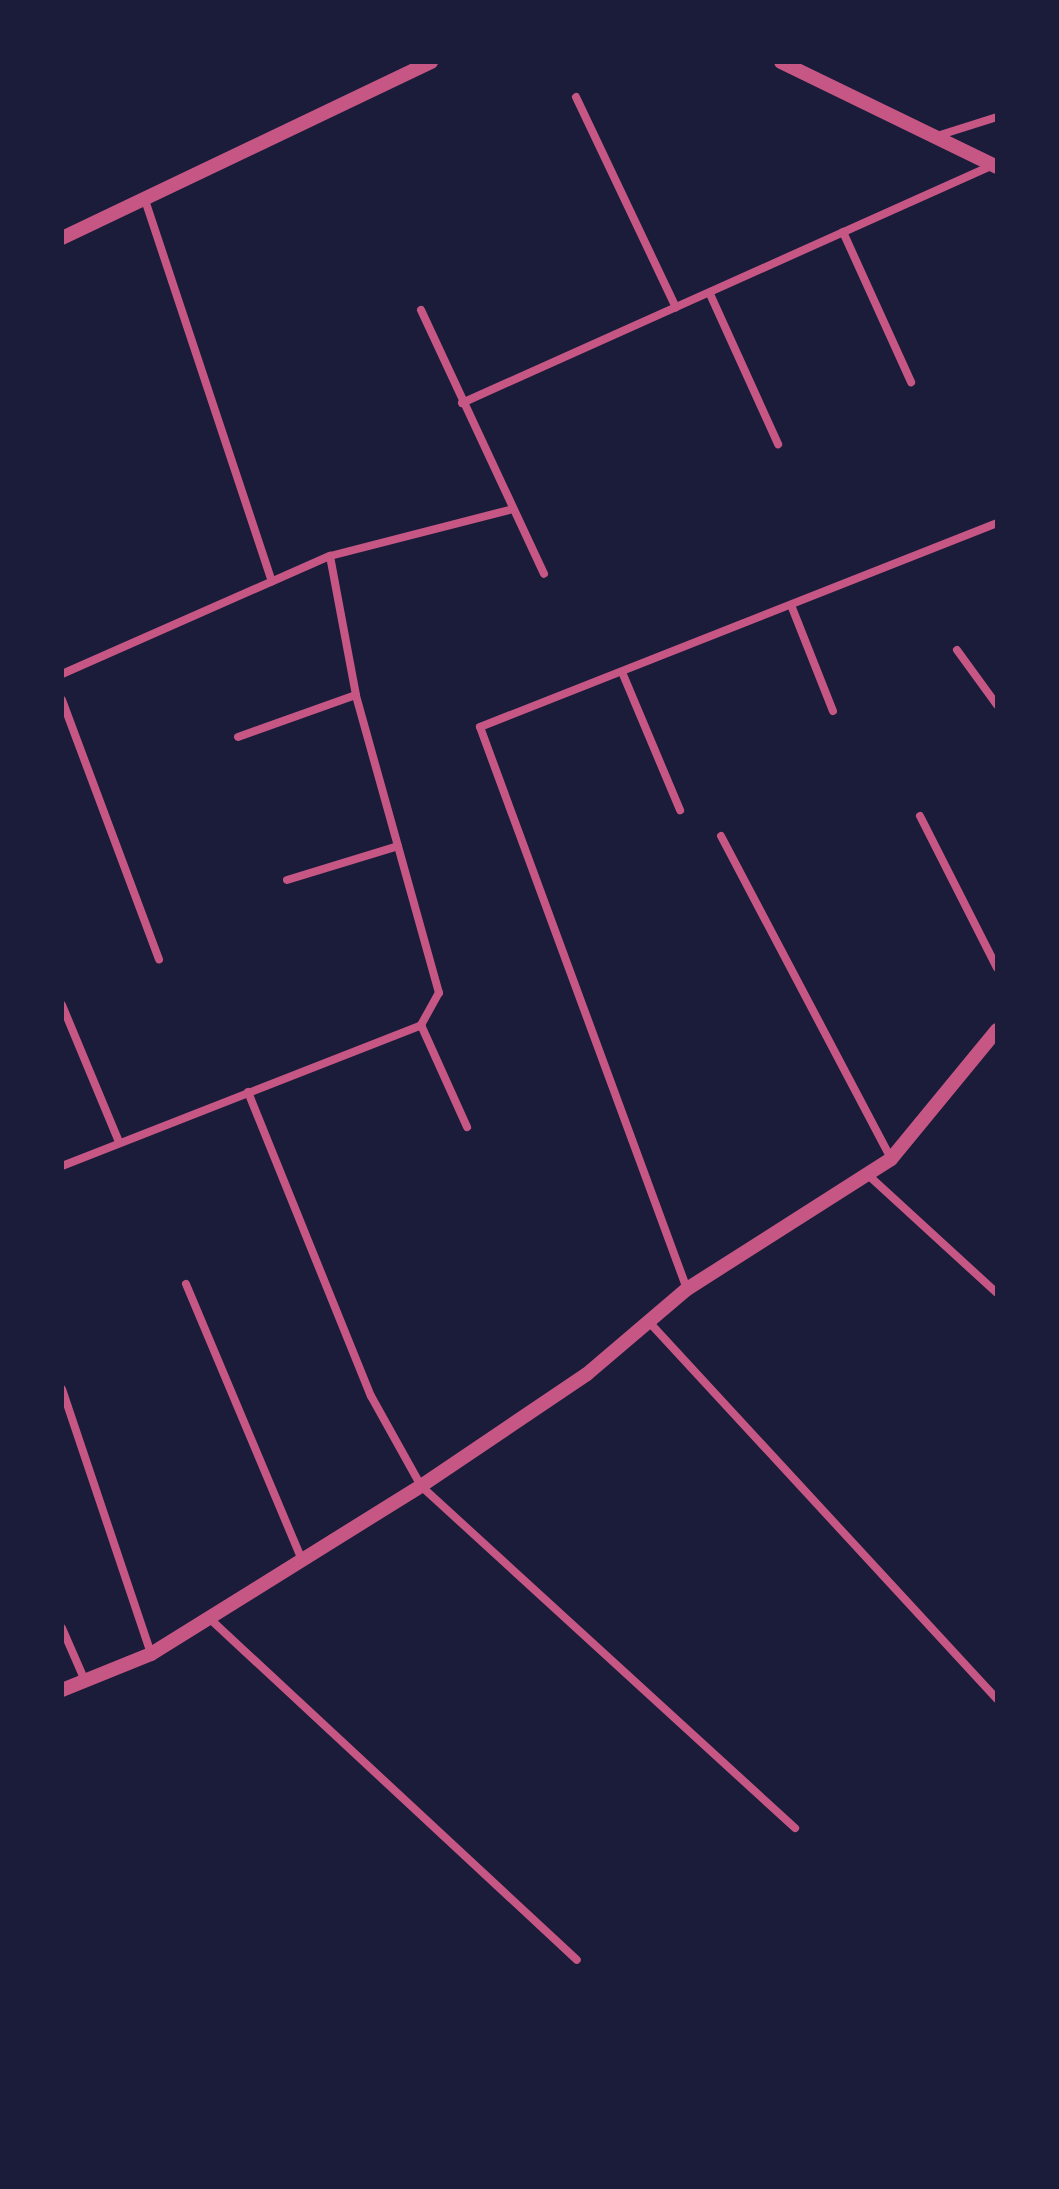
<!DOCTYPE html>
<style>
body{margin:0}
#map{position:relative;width:1059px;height:2189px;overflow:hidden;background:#1b1b3a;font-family:"Nunito Sans",sans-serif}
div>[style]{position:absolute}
.minor>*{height:8px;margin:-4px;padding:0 4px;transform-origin:4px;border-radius:4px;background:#c65784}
.tertiary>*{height:14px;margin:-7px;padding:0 7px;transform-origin:7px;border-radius:7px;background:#c65784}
span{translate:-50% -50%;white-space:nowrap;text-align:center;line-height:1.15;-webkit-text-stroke:7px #1b1b3a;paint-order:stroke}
.frame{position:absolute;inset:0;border:64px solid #1b1b3a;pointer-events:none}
</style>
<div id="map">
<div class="minor">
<i style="left:576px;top:97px;width:233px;rotate:64.6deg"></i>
<i style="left:937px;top:136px;width:63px;rotate:-17.6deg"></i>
<i style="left:145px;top:200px;width:402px;rotate:71.6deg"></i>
<i style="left:843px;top:232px;width:165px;rotate:65.6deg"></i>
<i style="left:710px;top:294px;width:165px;rotate:65.6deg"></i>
<i style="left:421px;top:310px;width:291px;rotate:65deg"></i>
<i style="left:462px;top:403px;width:582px;rotate:-24.14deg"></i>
<i style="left:791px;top:605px;width:114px;rotate:68.4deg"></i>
<i style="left:957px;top:650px;width:68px;rotate:54deg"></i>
<i style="left:622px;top:672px;width:150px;rotate:67.2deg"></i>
<i style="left:62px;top:674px;width:293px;rotate:-23.8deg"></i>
<i style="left:330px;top:556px;width:189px;rotate:-14.4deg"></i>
<i style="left:62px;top:700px;width:277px;rotate:69.5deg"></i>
<i style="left:238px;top:737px;width:125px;rotate:-19.6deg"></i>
<i style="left:920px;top:816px;width:170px;rotate:63.1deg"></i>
<i style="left:721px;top:836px;width:365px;rotate:62.2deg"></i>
<i style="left:287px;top:880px;width:116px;rotate:-17deg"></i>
<i style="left:62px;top:1005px;width:148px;rotate:67.4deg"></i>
<i style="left:421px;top:1025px;width:112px;rotate:65.7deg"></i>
<i style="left:248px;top:1092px;width:328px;rotate:68deg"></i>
<i style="left:371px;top:1396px;width:103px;rotate:60.9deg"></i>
<i style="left:421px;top:1486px;width:507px;rotate:42.44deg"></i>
<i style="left:62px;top:1166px;width:386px;rotate:-21.4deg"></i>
<i style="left:421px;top:1025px;width:37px;rotate:-61deg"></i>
<i style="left:439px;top:993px;width:309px;rotate:-105.6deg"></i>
<i style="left:356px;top:695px;width:141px;rotate:-100.6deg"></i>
<i style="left:867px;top:1174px;width:176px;rotate:42.5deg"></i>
<i style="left:186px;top:1284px;width:299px;rotate:67.2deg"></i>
<i style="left:687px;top:1289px;width:599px;rotate:-110.22deg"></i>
<i style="left:480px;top:727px;width:556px;rotate:-21.53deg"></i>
<i style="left:649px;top:1322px;width:513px;rotate:47.29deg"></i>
<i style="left:62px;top:1389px;width:280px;rotate:71.4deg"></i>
<i style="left:209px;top:1618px;width:502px;rotate:42.9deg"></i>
<i style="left:62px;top:1628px;width:58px;rotate:66.5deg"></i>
</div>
<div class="tertiary">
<i style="left:781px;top:62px;width:240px;rotate:25.9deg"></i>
<i style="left:62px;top:238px;width:409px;rotate:-25.5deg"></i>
<i style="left:62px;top:1690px;width:96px;rotate:-22deg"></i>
<i style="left:151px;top:1654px;width:318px;rotate:-31.9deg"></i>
<i style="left:421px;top:1486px;width:200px;rotate:-34deg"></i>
<i style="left:587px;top:1374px;width:131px;rotate:-40.4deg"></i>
<i style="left:687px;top:1289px;width:242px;rotate:-32.5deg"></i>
<i style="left:891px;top:1159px;width:167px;rotate:-50.6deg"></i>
</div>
<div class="frame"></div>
</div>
